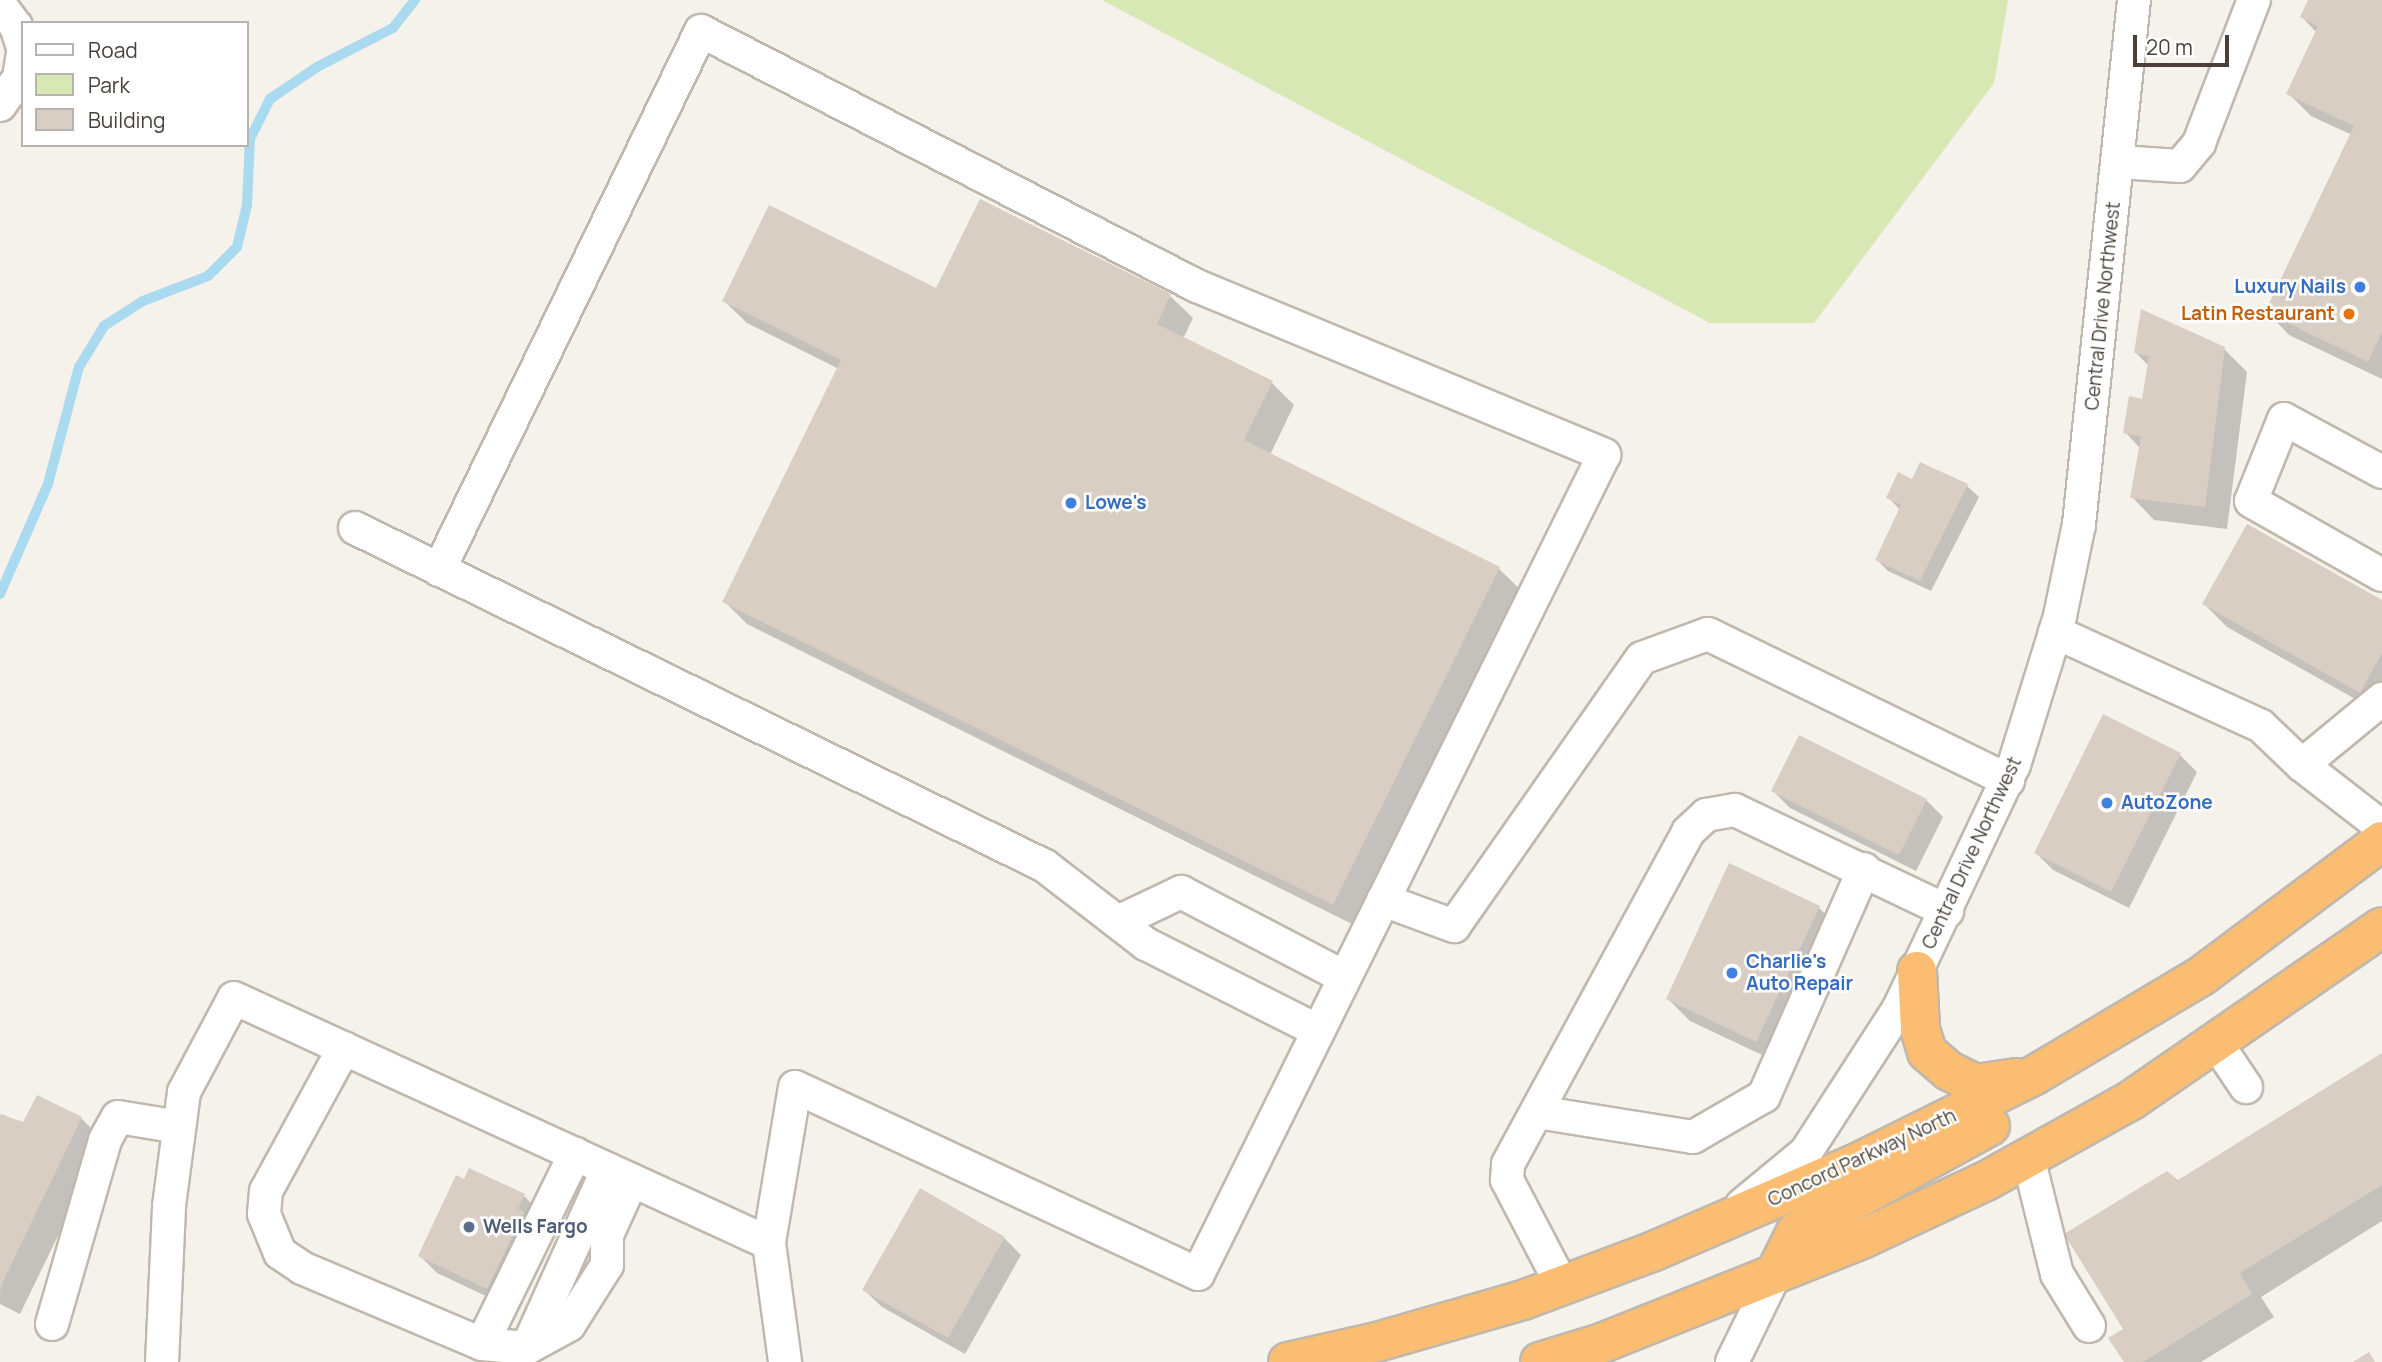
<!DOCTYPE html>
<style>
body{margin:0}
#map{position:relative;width:2382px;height:1362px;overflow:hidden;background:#f5f1eb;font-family:Manrope,sans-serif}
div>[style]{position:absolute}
.green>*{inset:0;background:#d7e8b5}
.shadow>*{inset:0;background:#0003}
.stream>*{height:10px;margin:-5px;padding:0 5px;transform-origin:5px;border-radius:5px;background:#aadaef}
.building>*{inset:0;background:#d9cec3}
.roads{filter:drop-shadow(2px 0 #c0b8ad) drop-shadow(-2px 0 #c0b8ad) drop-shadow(0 2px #c0b8ad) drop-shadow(0 -2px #c0b8ad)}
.minor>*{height:32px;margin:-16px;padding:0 16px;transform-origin:16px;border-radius:16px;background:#fff}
.highway>*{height:38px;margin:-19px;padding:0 19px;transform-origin:19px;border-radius:19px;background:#fabd71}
.dots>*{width:19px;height:19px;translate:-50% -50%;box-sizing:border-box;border:4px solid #fff;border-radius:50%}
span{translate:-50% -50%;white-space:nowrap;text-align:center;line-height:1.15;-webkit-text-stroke:5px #fff;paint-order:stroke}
.shop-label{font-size:19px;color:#366cbe;font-weight:700}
.right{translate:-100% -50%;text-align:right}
.left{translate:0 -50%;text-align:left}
.street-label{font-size:19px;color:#494139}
.food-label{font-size:19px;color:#c56008;font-weight:700}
.service-label{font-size:19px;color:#4e5e75;font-weight:700}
.legend{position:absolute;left:21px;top:21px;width:228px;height:126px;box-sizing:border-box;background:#fff;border:2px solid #b6b3b0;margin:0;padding:9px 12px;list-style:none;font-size:21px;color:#494139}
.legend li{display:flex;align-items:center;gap:14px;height:35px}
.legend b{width:35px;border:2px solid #b6b3b0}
.scale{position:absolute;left:2133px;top:35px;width:96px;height:32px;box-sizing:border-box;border:4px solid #494139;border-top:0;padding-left:9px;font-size:21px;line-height:24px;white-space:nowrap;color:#494139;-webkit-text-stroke:5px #fff;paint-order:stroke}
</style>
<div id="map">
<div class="green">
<i style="clip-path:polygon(1102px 0,2008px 0,1994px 83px,1814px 323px,1710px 323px)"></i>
</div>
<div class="shadow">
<i style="clip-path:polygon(2310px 0,2382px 0,2382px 379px,2289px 335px,2267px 312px,2352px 135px,2311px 116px,2288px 93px,2317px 33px,2302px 17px)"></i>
<i style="clip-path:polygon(937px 290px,1170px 296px,1193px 318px,1183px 339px,1272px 383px,1294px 405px,1270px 455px,1499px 569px,1522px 591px,1356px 926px,747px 624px,724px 601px,839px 369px,747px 323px,724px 301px)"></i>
<i style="clip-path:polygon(2224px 349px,2247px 372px,2227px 529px,2154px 520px,2132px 497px,2140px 448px,2125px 432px,2143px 401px,2149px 366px,2136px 353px)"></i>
<i style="clip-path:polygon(1921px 464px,1967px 486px,1979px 497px,1931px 591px,1888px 571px,1877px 560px,1900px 510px,1888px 497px,1913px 481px)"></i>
<i style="clip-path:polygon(2382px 602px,2382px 714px,2227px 627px,2204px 604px)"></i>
<i style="clip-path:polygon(2180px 755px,2197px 772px,2129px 908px,2053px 870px,2036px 853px)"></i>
<i style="clip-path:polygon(1773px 791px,1926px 800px,1943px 817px,1916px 871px,1790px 808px)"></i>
<i style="clip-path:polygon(1819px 908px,1842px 930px,1779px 1063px,1690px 1021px,1668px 999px)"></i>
<i style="clip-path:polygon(2382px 1055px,2382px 1221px,2261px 1297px,2274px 1317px,2201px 1362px,2126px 1362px,2126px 1329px)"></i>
<i style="clip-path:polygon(2px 1114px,24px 1125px,81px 1118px,104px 1141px,20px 1314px,0 1304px)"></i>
<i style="clip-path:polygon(524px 1196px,541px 1213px,505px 1305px,437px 1273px,420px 1256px)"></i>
<i style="clip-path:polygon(1004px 1238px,1021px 1255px,965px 1354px,882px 1307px,864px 1290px)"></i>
</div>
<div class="stream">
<i style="left:0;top:594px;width:120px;rotate:-66.4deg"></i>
<i style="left:48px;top:484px;width:121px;rotate:-75.2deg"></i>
<i style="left:79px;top:367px;width:48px;rotate:-58.6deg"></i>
<i style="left:104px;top:326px;width:46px;rotate:-32.7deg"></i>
<i style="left:143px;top:301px;width:70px;rotate:-21deg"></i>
<i style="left:208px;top:276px;width:41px;rotate:-45deg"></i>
<i style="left:237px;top:247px;width:43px;rotate:-76.6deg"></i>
<i style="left:247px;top:205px;width:66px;rotate:-87.4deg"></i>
<i style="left:250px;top:139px;width:45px;rotate:-63.4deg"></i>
<i style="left:270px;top:99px;width:57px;rotate:-34.2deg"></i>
<i style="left:317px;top:67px;width:85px;rotate:-27.2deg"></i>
<i style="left:393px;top:28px;width:36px;rotate:-52deg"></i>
</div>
<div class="building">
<i style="clip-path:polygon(2308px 0,2382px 0,2382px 332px,2368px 362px,2265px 312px,2354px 126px,2286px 94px,2318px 26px,2300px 17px)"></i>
<i style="clip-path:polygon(980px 199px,1171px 294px,1157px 324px,1273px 381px,1244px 440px,1500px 567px,1333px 905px,722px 602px,841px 360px,722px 301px,769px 205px,936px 288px)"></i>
<i style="clip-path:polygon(2141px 309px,2225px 347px,2205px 507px,2130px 498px,2141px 436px,2123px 433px,2129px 396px,2142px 399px,2149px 356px,2134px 353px)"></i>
<i style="clip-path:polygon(1920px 462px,1968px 484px,1920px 581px,1875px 560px,1901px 505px,1886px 498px,1898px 472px,1912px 479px)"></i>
<i style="clip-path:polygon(2247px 524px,2382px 600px,2382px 653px,2360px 693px,2202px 604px)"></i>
<i style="clip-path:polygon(2103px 714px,2181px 753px,2111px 892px,2034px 853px)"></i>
<i style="clip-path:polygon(1799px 735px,1927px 799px,1899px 855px,1771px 791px)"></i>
<i style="clip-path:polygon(1729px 863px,1820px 906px,1756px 1042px,1666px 999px)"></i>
<i style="clip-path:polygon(2382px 1053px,2382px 1185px,2240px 1273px,2252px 1294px,2143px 1362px,2124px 1362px,2108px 1338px,2123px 1329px,2064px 1234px,2167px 1171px,2178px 1180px)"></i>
<i style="clip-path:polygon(37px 1095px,82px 1117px,0 1288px,0 1114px,23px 1122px)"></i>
<i style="clip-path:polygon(469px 1168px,525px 1194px,518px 1209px,524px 1212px,487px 1289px,418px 1256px,456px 1175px,464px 1179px)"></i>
<i style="clip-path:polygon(920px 1188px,1005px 1237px,948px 1338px,862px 1290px)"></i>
<i style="clip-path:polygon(2369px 1352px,2375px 1362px,2353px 1362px)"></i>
</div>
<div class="roads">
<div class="minor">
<i style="left:0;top:5px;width:26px;rotate:53deg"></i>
<i style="left:16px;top:26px;width:23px;rotate:72deg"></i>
<i style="left:0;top:105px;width:33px;rotate:-55deg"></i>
<i style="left:19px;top:78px;width:24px;rotate:-81deg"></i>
<i style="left:2119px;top:162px;width:61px;rotate:3.8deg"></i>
<i style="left:2180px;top:166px;width:30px;rotate:-50deg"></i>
<i style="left:2199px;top:143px;width:153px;rotate:-69deg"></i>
<i style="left:2382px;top:472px;width:111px;rotate:-151.6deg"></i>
<i style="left:2284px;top:419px;width:88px;rotate:111.9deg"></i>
<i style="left:2251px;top:501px;width:150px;rotate:29.5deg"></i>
<i style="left:355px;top:528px;width:768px;rotate:26.1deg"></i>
<i style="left:1045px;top:866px;width:128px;rotate:37.7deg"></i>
<i style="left:1146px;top:944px;width:193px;rotate:26.8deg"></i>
<i style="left:439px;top:570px;width:599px;rotate:-64.08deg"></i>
<i style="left:701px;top:31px;width:558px;rotate:27.21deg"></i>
<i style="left:1197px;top:286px;width:441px;rotate:22.5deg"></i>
<i style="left:1604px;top:455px;width:914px;rotate:116.37deg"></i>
<i style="left:1198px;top:1274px;width:444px;rotate:-155.1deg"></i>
<i style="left:795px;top:1087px;width:158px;rotate:99.5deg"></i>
<i style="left:769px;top:1243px;width:120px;rotate:82.3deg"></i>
<i style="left:2055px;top:632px;width:226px;rotate:24.5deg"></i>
<i style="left:2261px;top:726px;width:57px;rotate:43.6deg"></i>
<i style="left:2302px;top:765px;width:104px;rotate:-39.5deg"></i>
<i style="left:2302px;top:765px;width:101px;rotate:37.8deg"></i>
<i style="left:1383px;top:900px;width:76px;rotate:20.1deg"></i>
<i style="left:1454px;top:926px;width:327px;rotate:-55deg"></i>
<i style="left:1642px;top:658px;width:70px;rotate:-20deg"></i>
<i style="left:1708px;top:634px;width:334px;rotate:26deg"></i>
<i style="left:1118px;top:922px;width:70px;rotate:-25.5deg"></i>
<i style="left:1181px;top:892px;width:184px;rotate:27.5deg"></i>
<i style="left:2217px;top:1044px;width:52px;rotate:56deg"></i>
<i style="left:344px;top:1048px;width:163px;rotate:118.6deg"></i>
<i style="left:266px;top:1191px;width:23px;rotate:95deg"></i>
<i style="left:264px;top:1214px;width:42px;rotate:67.7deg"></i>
<i style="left:280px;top:1253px;width:27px;rotate:34deg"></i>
<i style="left:302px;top:1268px;width:195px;rotate:22.9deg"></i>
<i style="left:482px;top:1344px;width:45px;rotate:5.1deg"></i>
<i style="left:527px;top:1348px;width:48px;rotate:-28.7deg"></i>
<i style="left:569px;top:1325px;width:71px;rotate:-57.7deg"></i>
<i style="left:607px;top:1265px;width:30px;rotate:-90deg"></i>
<i style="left:607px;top:1235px;width:60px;rotate:-65.6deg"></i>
<i style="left:1537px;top:1112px;width:158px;rotate:9.1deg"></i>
<i style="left:1693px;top:1137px;width:82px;rotate:-30deg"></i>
<i style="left:1764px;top:1096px;width:248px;rotate:-66.2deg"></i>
<i style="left:2028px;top:1157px;width:121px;rotate:76.1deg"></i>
<i style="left:2057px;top:1274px;width:61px;rotate:58.4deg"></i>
<i style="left:1742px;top:1205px;width:83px;rotate:-39.6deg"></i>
<i style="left:1806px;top:1152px;width:169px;rotate:-57.1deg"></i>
<i style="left:1898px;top:1010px;width:271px;rotate:-64.7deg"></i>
<i style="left:2014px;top:765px;width:156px;rotate:-72.8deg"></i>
<i style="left:2060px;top:616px;width:94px;rotate:-78.3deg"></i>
<i style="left:2079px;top:524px;width:527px;rotate:-84.01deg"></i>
<i style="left:1562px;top:1285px;width:119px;rotate:-117.6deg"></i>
<i style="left:1507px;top:1180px;width:16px;rotate:-86deg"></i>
<i style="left:1508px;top:1164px;width:378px;rotate:-61.5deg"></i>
<i style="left:1688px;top:832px;width:25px;rotate:-43deg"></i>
<i style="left:1706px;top:815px;width:29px;rotate:-10deg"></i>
<i style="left:1735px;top:810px;width:235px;rotate:25.5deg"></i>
<i style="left:52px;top:1324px;width:191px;rotate:-73.9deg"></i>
<i style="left:105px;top:1140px;width:26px;rotate:-61deg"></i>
<i style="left:118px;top:1117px;width:62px;rotate:9.3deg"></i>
<i style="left:482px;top:1344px;width:212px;rotate:-63.9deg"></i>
<i style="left:527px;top:1348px;width:196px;rotate:-65.7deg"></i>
<i style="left:162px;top:1362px;width:156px;rotate:-87.4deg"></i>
<i style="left:169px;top:1206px;width:115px;rotate:-82.5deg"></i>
<i style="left:184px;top:1092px;width:106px;rotate:-62deg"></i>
<i style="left:234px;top:998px;width:588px;rotate:24.61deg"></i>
<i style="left:1732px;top:1362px;width:98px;rotate:-64deg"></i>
</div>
<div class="highway">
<i style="left:1917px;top:971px;width:58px;rotate:87deg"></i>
<i style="left:1920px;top:1029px;width:24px;rotate:73deg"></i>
<i style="left:1927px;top:1052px;width:29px;rotate:41deg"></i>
<i style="left:1949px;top:1071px;width:30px;rotate:26deg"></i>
<i style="left:1976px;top:1084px;width:41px;rotate:-8.3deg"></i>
<i style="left:1775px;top:1274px;width:47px;rotate:-63.4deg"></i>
<i style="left:1796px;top:1232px;width:221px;rotate:-28.7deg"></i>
<i style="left:1288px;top:1362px;width:91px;rotate:-12.7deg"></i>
<i style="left:1377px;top:1342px;width:152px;rotate:-16deg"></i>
<i style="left:1523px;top:1300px;width:140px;rotate:-20.5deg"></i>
<i style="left:1654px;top:1251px;width:219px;rotate:-23.4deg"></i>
<i style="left:1855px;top:1164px;width:199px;rotate:-26.3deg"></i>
<i style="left:2033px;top:1076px;width:194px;rotate:-30.7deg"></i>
<i style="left:2200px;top:977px;width:227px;rotate:-36.8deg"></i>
<i style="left:1540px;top:1362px;width:65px;rotate:-17deg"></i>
<i style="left:1602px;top:1343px;width:280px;rotate:-21.8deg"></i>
<i style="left:1862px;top:1239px;width:137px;rotate:-25.1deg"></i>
<i style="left:1986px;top:1181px;width:165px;rotate:-29.1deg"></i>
<i style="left:2130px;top:1101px;width:306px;rotate:-34.6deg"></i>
</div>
</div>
<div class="dots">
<i style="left:2360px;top:287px;background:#3f7fe0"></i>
<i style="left:2349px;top:314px;background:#e8710a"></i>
<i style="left:1071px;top:503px;background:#3f7fe0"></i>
<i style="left:2107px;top:803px;background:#3f7fe0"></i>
<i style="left:1732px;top:973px;background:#3f7fe0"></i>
<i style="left:469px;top:1227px;background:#5c6f8a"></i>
</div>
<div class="shop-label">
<span class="right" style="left:2346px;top:287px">Luxury Nails</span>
<span class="left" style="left:1085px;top:503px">Lowe's</span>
<span class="left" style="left:2121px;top:803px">AutoZone</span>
<span class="left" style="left:1746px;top:973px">Charlie's<br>Auto Repair</span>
</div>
<div class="street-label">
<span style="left:2103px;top:306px;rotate:-84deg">Central Drive Northwest</span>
<span style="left:1972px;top:853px;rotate:-65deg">Central Drive Northwest</span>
<span style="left:1862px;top:1158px;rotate:-25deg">Concord Parkway North</span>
</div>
<div class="food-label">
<span class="right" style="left:2335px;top:314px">Latin Restaurant</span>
</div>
<div class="service-label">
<span class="left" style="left:483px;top:1227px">Wells Fargo</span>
</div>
<ul class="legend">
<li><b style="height:9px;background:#fff"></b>Road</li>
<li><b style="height:19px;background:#d7e8b5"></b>Park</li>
<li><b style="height:19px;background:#d9cec3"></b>Building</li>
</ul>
<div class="scale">20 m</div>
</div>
